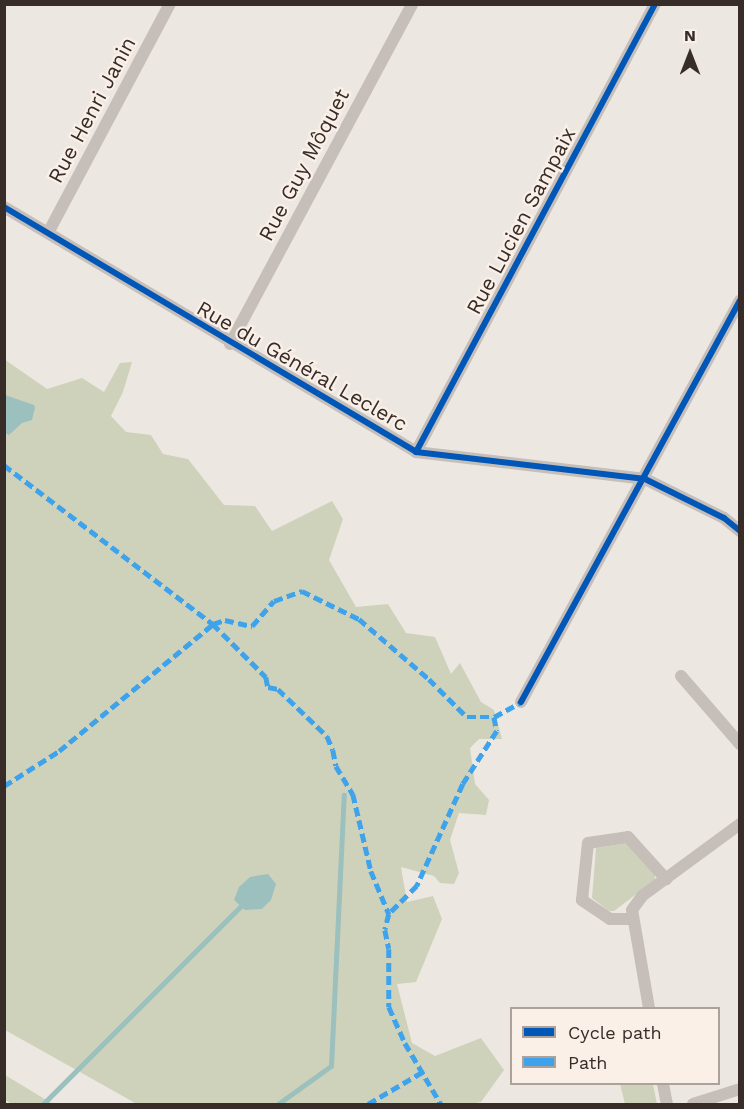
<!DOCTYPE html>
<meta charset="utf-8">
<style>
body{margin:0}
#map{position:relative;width:744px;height:1109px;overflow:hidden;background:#ede7e1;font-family:"Work Sans",sans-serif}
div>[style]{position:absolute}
.green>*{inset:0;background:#cfd2ba}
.water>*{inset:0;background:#9cc0bd}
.stream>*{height:4.5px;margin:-2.25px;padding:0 2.25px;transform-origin:2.25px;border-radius:2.25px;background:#9cc0bd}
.minor>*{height:12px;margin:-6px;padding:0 6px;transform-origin:6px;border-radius:6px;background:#c6beb9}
.quiet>*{height:4.5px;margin-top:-2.25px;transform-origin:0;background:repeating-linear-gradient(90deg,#3fa3eb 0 9px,transparent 0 13.5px)}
.cycleway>*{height:6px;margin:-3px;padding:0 3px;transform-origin:3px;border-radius:3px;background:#0057b8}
span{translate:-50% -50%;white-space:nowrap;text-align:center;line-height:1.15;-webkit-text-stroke:4.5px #faf0e8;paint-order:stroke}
.street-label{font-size:21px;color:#372c28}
.frame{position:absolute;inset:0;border:6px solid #372c28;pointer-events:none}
.legend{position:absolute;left:510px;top:1007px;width:210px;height:78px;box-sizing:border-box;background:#faf0e8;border:2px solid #aca29b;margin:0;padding:8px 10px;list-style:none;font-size:18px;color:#372c28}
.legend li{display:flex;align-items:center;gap:12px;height:30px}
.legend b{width:30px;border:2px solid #aca29b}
.north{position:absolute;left:660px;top:24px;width:60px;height:60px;-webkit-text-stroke:4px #faf0e8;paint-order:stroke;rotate:0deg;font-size:16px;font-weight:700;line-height:24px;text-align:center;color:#372c28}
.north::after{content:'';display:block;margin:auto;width:21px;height:27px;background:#372c28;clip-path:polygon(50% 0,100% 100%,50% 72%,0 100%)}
</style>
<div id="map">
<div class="green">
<i style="clip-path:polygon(4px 359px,47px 389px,82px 378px,104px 392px,120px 363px,132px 362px,123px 392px,111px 416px,126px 432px,151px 435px,163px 454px,188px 459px,224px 505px,255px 506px,272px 531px,332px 501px,343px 519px,329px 560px,356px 607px,388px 604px,406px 633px,435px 637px,451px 674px,460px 663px,481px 702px,494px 710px,502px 739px,479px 739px,470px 748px,475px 784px,489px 800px,486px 815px,459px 813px,450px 840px,459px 873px,454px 884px,440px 883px,434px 876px,401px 867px,407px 902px,433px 896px,442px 919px,416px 982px,397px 984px,412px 1043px,435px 1056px,481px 1038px,504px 1070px,481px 1102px,470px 1104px,137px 1104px,5px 1030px)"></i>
<i style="clip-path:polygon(628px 843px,655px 875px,655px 880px,614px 911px,609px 911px,592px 898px,596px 848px)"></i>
<i style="clip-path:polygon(4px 1075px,5px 1075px,53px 1104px,12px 1104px,5px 1100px)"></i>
<i style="clip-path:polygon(620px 1084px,653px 1084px,657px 1104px,625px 1104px)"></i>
</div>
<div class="water">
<i style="clip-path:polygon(5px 395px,34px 405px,35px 408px,32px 420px,22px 423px,9px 435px,5px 433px)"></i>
<i style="clip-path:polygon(268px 874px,276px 884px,271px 900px,262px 909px,245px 910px,234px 900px,239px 887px,250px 877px)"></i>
</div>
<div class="stream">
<i style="left:43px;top:1104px;width:280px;rotate:-45deg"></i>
<i style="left:278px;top:1104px;width:65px;rotate:-35.6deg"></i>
<i style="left:331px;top:1066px;width:271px;rotate:-87.3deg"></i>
</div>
<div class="minor">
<i style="left:4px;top:207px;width:479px;rotate:30.7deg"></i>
<i style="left:416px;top:452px;width:231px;rotate:6.7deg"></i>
<i style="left:645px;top:479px;width:88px;rotate:26.3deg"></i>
<i style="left:724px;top:518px;width:21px;rotate:39deg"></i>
<i style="left:48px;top:233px;width:259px;rotate:-62deg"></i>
<i style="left:230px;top:344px;width:386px;rotate:-61.8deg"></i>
<i style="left:416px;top:452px;width:508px;rotate:-61.92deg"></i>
<i style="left:681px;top:676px;width:90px;rotate:49.1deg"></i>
<i style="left:521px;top:702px;width:457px;rotate:-61.4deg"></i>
<i style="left:632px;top:919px;width:22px;rotate:180deg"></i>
<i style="left:610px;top:919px;width:34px;rotate:-146deg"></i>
<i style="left:582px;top:900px;width:57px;rotate:-84deg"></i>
<i style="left:588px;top:843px;width:40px;rotate:-8.5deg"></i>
<i style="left:628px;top:837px;width:57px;rotate:47.9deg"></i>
<i style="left:649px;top:1008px;width:99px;rotate:-99.8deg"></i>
<i style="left:632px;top:910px;width:17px;rotate:-54deg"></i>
<i style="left:642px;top:896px;width:122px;rotate:-36.3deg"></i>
<i style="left:663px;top:1084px;width:20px;rotate:79deg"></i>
<i style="left:693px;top:1104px;width:49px;rotate:-17.7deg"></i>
</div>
<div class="quiet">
<i style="left:4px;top:465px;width:263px;rotate:37.3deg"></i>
<i style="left:213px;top:624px;width:75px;rotate:45deg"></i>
<i style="left:266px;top:677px;width:10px;rotate:79deg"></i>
<i style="left:268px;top:687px;width:10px;rotate:11deg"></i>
<i style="left:278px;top:689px;width:68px;rotate:43.8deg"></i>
<i style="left:327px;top:736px;width:15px;rotate:67deg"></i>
<i style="left:333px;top:750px;width:16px;rotate:79deg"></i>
<i style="left:336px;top:766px;width:33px;rotate:59deg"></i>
<i style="left:353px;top:794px;width:79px;rotate:76.8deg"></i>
<i style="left:371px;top:871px;width:47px;rotate:67.3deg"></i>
<i style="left:389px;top:914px;width:16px;rotate:104deg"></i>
<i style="left:385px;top:930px;width:19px;rotate:78deg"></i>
<i style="left:389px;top:949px;width:58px;rotate:90deg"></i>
<i style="left:389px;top:1007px;width:39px;rotate:66deg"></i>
<i style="left:405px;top:1043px;width:71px;rotate:59.5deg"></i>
<i style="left:494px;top:717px;width:31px;rotate:-29deg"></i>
<i style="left:4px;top:786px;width:65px;rotate:-32.5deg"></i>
<i style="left:59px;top:751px;width:200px;rotate:-39.5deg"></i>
<i style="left:213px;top:624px;width:13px;rotate:-18deg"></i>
<i style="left:225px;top:620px;width:28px;rotate:13deg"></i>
<i style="left:252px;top:626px;width:33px;rotate:-49deg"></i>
<i style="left:274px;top:601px;width:30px;rotate:-20deg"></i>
<i style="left:302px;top:591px;width:64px;rotate:26.2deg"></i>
<i style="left:359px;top:619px;width:92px;rotate:40.6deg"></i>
<i style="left:429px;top:679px;width:54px;rotate:45deg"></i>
<i style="left:467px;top:717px;width:27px"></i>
<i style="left:494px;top:717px;width:14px;rotate:78deg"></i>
<i style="left:497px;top:731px;width:63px;rotate:122.7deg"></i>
<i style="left:463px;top:784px;width:112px;rotate:114.3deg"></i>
<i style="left:417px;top:886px;width:40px;rotate:135deg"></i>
<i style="left:368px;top:1104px;width:65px;rotate:-30.5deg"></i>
</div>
<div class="cycleway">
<i style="left:4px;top:207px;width:479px;rotate:30.7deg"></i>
<i style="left:416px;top:452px;width:231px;rotate:6.7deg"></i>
<i style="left:645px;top:479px;width:88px;rotate:26.3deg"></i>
<i style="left:724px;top:518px;width:21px;rotate:39deg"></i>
<i style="left:416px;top:452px;width:508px;rotate:-61.92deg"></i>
<i style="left:521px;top:702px;width:457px;rotate:-61.4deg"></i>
</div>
<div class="street-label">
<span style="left:92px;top:110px;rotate:-62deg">Rue Henri Janin</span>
<span style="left:304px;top:165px;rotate:-62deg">Rue Guy Môquet</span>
<span style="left:521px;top:221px;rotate:-62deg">Rue Lucien Sampaix</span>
<span style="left:302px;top:366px;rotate:30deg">Rue du Général Leclerc</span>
</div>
<div class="frame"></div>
<ul class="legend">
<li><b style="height:8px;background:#0057b8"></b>Cycle path</li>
<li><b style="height:8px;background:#3fa3eb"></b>Path</li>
</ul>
<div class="north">N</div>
</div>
